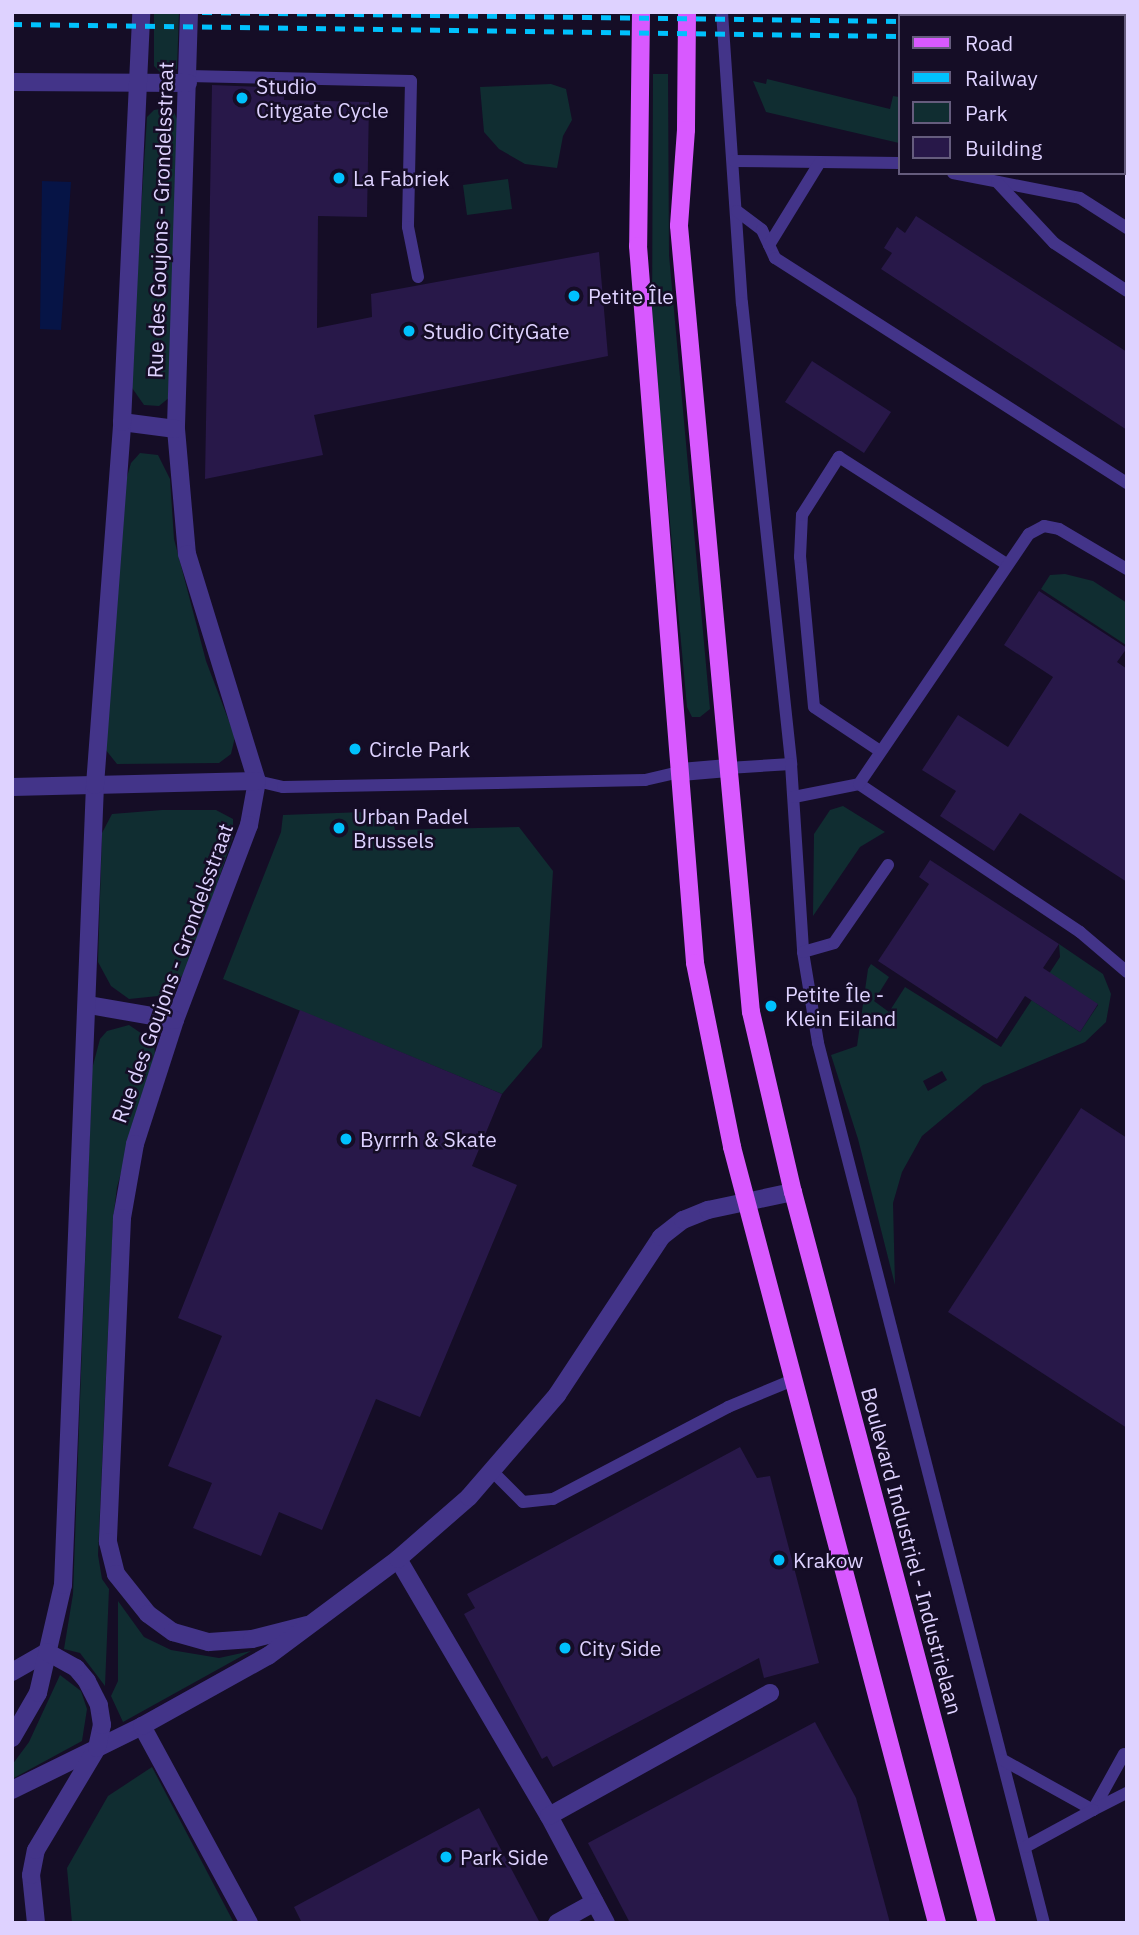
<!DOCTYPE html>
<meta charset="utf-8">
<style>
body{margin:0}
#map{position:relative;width:1139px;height:1935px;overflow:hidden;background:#150d26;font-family:"IBM Plex Sans",sans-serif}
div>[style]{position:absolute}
.green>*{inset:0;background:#102d31}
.water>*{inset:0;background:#061446}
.building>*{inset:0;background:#281849}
.lane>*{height:12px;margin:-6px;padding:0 6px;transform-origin:6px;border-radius:6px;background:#433489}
.street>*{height:18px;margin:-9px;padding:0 9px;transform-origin:9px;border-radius:9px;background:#433489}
.primary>*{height:18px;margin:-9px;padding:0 9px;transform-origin:9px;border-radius:9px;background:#d859ff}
.rail>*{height:5px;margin-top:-2.5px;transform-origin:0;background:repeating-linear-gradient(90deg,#00c1fd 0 10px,transparent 0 19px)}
.dots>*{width:19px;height:19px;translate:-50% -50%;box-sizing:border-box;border:4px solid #150d26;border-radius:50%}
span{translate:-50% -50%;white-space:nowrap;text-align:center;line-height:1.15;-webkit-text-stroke:5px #150d26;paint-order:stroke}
.poi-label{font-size:21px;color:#ded2ff}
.left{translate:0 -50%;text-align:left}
.street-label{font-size:21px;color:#ded2ff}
.frame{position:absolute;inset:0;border:14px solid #ded2ff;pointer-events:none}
.legend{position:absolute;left:898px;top:14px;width:228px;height:161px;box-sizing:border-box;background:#150d26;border:2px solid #655c7d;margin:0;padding:9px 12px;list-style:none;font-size:21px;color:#ded2ff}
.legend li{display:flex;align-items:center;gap:14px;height:35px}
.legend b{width:35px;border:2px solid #655c7d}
</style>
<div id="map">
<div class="green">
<i style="clip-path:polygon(154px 12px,179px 12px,177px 69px,170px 73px,160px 72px,154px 66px)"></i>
<i style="clip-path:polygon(653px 74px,668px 74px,669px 255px,710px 709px,700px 717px,692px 717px,687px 707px,652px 327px)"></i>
<i style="clip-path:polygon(767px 79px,890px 109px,893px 96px,899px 97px,899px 143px,766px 112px,753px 81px,766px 84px)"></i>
<i style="clip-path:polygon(551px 84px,566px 89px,572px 120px,563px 136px,557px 168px,525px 164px,499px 149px,484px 132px,480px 87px)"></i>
<i style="clip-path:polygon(167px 108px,174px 112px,180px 126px,170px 397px,159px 406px,144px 405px,130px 385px,147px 117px,154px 110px)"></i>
<i style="clip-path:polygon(508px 179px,512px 209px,467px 215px,463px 185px)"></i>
<i style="clip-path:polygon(140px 453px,158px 455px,170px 479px,174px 539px,206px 661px,235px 737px,231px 754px,219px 763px,117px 764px,105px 749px,123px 491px,131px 463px)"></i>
<i style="clip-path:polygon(1065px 574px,1093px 581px,1127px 603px,1126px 645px,1041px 589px,1050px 575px)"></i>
<i style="clip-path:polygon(843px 806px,885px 832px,860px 847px,813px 916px,814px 834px,830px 810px)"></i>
<i style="clip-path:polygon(162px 810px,216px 810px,233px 819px,233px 837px,189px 966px,168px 995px,129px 999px,111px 986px,98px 962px,102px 833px,112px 814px)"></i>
<i style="clip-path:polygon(391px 811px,395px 830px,519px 827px,553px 871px,542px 1047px,502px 1094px,223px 979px,281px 832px,283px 815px)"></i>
<i style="clip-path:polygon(evenodd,1059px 944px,1103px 974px,1111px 994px,1106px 1022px,1085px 1042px,983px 1085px,922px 1136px,902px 1172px,893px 1203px,895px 1285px,858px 1139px,831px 1055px,857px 1046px,868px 969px,871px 964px,889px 977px,874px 1001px,889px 1012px,905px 987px,1001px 1047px,1060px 957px,1059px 944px,1036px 1003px,1098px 1004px,1098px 1005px,1080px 1032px,1036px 1003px,1059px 944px,942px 1071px,947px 1080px,928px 1091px,923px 1081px,942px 1071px)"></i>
<i style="clip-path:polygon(129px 1025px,154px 1042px,155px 1054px,117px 1187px,113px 1220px,98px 1555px,102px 1579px,109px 1589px,105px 1686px,80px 1653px,64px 1649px,73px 1594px,92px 1069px,100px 1039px,107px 1031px)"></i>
<i style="clip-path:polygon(118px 1601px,144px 1637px,171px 1650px,219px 1658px,251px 1651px,123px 1722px,111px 1696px,118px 1681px)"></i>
<i style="clip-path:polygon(60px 1675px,81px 1691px,87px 1709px,82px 1741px,12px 1779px,12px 1765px,29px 1742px)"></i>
<i style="clip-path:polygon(152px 1767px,234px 1923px,72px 1923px,67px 1868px,108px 1796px)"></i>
</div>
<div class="water">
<i style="clip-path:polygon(42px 181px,71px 182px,61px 330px,40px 329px)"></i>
</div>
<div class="building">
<i style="clip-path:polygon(212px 85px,264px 87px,264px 94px,284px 94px,284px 100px,369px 102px,367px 217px,318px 216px,317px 328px,372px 317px,371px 294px,599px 252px,608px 356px,314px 415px,323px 455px,205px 479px)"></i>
<i style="clip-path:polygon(916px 216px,1127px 352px,1127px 430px,881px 269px,892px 253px,884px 248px,897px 227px,905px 233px)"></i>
<i style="clip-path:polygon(812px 361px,891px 412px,864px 453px,785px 402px)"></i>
<i style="clip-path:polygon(1039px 591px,1127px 648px,1117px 662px,1127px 669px,1127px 882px,1020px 813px,994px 851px,940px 816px,956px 791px,922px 770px,958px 715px,1008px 747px,1053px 677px,1004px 645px)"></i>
<i style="clip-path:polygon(930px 860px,1059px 944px,1043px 968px,1098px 1004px,1080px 1032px,1025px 996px,997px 1039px,878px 961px,929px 884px,919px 877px)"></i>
<i style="clip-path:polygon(300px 1010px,502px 1094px,472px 1166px,517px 1185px,420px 1417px,376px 1399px,322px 1530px,279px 1512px,261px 1556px,193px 1528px,212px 1483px,168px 1466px,222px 1336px,178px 1318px)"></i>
<i style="clip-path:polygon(1081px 1108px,1127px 1138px,1127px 1428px,948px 1312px)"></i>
<i style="clip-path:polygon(740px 1447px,757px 1478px,770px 1476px,819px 1663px,764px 1678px,759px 1658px,553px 1767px,547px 1756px,542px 1759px,464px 1614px,475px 1608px,467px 1594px)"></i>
<i style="clip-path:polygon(815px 1722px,856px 1798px,890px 1923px,630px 1923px,588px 1843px)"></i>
<i style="clip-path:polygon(479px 1808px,540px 1923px,302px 1923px,294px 1907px)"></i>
</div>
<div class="lane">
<i style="left:722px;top:12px;width:292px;rotate:86.1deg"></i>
<i style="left:742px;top:303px;width:464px;rotate:83.9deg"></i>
<i style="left:188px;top:76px;width:223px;rotate:1.3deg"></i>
<i style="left:411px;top:81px;width:146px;rotate:91.2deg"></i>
<i style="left:408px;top:227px;width:51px;rotate:78.7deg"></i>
<i style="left:734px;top:161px;width:165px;rotate:0.7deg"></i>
<i style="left:953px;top:173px;width:129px;rotate:11.1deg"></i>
<i style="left:1080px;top:198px;width:56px;rotate:32.6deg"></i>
<i style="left:997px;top:182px;width:83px;rotate:46.9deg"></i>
<i style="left:1054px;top:243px;width:87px;rotate:33.3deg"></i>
<i style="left:737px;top:211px;width:31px;rotate:37deg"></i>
<i style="left:762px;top:230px;width:31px;rotate:65deg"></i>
<i style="left:775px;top:258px;width:418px;rotate:32.6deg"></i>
<i style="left:769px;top:245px;width:97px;rotate:-58.4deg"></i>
<i style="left:880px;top:751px;width:79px;rotate:-146.3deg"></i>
<i style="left:814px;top:707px;width:151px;rotate:-95.3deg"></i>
<i style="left:800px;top:557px;width:42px;rotate:-87.3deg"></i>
<i style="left:802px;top:515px;width:69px;rotate:-57.5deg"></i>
<i style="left:839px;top:457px;width:197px;rotate:32.6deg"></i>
<i style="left:728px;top:768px;width:63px;rotate:-3.6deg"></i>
<i style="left:791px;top:764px;width:188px;rotate:86.3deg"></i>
<i style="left:803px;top:952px;width:92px;rotate:80.6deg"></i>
<i style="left:818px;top:1043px;width:909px;rotate:75.6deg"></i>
<i style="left:257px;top:781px;width:27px;rotate:13deg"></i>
<i style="left:283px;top:787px;width:362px;rotate:-1.1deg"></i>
<i style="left:645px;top:780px;width:37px;rotate:-13deg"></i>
<i style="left:859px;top:784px;width:266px;rotate:33.8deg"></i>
<i style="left:1080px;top:932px;width:62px;rotate:40.4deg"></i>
<i style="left:794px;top:797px;width:66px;rotate:-11.3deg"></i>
<i style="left:859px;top:784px;width:302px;rotate:-55.8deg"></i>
<i style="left:1029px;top:534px;width:17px;rotate:-28deg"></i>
<i style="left:1044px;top:526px;width:15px;rotate:11deg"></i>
<i style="left:1059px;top:529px;width:79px;rotate:30.5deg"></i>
<i style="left:803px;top:952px;width:32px;rotate:-16deg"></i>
<i style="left:834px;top:943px;width:95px;rotate:-55.3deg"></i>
<i style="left:493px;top:1472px;width:42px;rotate:45deg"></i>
<i style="left:523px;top:1502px;width:30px;rotate:-6deg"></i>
<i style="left:553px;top:1499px;width:198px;rotate:-27.7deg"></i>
<i style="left:728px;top:1407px;width:70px;rotate:-22.6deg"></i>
<i style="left:1124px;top:1754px;width:64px;rotate:119deg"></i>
<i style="left:1093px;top:1810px;width:38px;rotate:-27deg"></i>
<i style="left:1003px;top:1760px;width:103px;rotate:29.1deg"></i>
<i style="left:1093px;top:1810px;width:77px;rotate:151.4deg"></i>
</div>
<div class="street">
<i style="left:189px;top:12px;width:417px;rotate:91.8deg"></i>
<i style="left:176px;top:429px;width:125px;rotate:85deg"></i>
<i style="left:187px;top:554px;width:238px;rotate:72.9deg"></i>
<i style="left:257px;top:781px;width:45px;rotate:100.3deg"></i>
<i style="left:249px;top:825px;width:209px;rotate:110.8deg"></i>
<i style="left:175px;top:1020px;width:130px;rotate:107.9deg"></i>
<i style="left:135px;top:1144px;width:75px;rotate:100deg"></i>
<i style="left:122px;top:1218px;width:324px;rotate:92.5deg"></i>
<i style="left:108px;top:1542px;width:33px;rotate:76deg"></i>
<i style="left:116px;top:1574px;width:51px;rotate:51.3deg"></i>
<i style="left:148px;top:1614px;width:31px;rotate:36deg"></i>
<i style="left:173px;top:1632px;width:37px;rotate:16deg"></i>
<i style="left:209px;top:1642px;width:43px;rotate:-4deg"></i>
<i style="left:252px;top:1639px;width:57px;rotate:-14.3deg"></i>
<i style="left:12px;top:82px;width:176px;rotate:0.3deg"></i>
<i style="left:122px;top:422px;width:54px;rotate:7.4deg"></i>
<i style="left:681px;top:772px;width:47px;rotate:-4.9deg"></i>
<i style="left:12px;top:787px;width:245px;rotate:-1.4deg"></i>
<i style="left:89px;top:1005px;width:87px;rotate:9.9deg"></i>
<i style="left:398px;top:1559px;width:298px;rotate:59.6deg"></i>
<i style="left:549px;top:1816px;width:121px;rotate:62deg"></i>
<i style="left:12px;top:1672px;width:40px;rotate:-29.7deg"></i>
<i style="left:142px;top:1726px;width:224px;rotate:61.5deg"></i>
<i style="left:12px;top:1738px;width:52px;rotate:-60deg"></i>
<i style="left:38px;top:1693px;width:111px;rotate:-77deg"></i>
<i style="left:63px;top:1585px;width:801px;rotate:-87.71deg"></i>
<i style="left:95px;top:785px;width:364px;rotate:-85.7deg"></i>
<i style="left:122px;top:422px;width:410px;rotate:-87.3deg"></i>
<i style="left:12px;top:1790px;width:145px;rotate:-26.2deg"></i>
<i style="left:142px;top:1726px;width:144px;rotate:-29.1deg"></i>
<i style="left:268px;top:1656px;width:162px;rotate:-36.7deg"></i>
<i style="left:398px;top:1559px;width:94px;rotate:-41.1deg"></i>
<i style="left:469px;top:1497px;width:135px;rotate:-49.2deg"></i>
<i style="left:557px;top:1395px;width:189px;rotate:-56.6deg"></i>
<i style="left:661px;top:1237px;width:28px;rotate:-38deg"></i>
<i style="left:683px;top:1220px;width:27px;rotate:-22deg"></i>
<i style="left:708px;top:1210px;width:87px;rotate:-12deg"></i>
<i style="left:549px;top:1816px;width:253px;rotate:-29.1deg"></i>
<i style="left:36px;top:1923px;width:48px;rotate:-95.9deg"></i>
<i style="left:31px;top:1875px;width:25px;rotate:-79deg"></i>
<i style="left:36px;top:1850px;width:119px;rotate:-59.1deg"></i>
<i style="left:97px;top:1748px;width:24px;rotate:-78deg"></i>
<i style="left:102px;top:1725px;width:20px;rotate:-99deg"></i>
<i style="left:99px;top:1705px;width:27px;rotate:-117deg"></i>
<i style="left:87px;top:1681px;width:17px;rotate:-130deg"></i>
<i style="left:76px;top:1668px;width:33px;rotate:-151deg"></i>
<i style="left:557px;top:1923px;width:43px;rotate:-28.9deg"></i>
</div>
<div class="primary">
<i style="left:641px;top:12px;width:234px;rotate:90.7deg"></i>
<i style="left:638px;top:246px;width:719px;rotate:85.45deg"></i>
<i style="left:695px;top:963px;width:188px;rotate:78.6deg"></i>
<i style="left:732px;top:1147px;width:803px;rotate:75.2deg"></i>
<i style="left:687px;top:12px;width:118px;rotate:90.5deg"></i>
<i style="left:686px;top:130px;width:96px;rotate:94.2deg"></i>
<i style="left:679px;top:226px;width:789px;rotate:84.77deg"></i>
<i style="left:751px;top:1012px;width:185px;rotate:76.9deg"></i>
<i style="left:793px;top:1192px;width:756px;rotate:75.14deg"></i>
</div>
<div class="rail">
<i style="left:202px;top:12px;width:697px;rotate:0.74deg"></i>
<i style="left:916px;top:16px;width:28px;rotate:-8deg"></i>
<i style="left:12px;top:24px;width:887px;rotate:0.78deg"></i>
<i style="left:1123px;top:25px;width:4px"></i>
<i style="left:1123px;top:44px;width:4px"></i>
<i style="left:1123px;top:61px;width:4px;rotate:14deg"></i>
</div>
<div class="dots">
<i style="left:242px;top:98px;background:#00c1fd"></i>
<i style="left:339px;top:178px;background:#00c1fd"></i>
<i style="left:574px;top:296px;background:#00c1fd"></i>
<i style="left:409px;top:331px;background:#00c1fd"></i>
<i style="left:355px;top:749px;background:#00c1fd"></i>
<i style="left:339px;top:828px;background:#00c1fd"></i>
<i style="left:771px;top:1006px;background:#00c1fd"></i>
<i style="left:346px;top:1139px;background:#00c1fd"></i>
<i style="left:779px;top:1560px;background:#00c1fd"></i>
<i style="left:565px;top:1648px;background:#00c1fd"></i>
<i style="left:446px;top:1857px;background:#00c1fd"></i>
</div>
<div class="poi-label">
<span class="left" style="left:256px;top:98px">Studio<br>Citygate Cycle</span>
<span class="left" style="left:353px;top:178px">La Fabriek</span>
<span class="left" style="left:588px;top:296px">Petite Île</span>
<span class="left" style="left:423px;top:331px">Studio CityGate</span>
<span class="left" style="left:369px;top:749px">Circle Park</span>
<span class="left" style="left:353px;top:828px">Urban Padel<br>Brussels</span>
<span class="left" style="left:785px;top:1006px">Petite Île -<br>Klein Eiland</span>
<span class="left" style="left:360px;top:1139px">Byrrrh &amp; Skate</span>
<span class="left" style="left:793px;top:1560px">Krakow</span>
<span class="left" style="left:579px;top:1648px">City Side</span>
<span class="left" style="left:460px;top:1857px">Park Side</span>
</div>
<div class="street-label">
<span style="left:160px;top:220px;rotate:-88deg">Rue des Goujons - Grondelsstraat</span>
<span style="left:172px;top:973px;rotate:-70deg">Rue des Goujons - Grondelsstraat</span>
<span style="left:912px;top:1551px;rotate:75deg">Boulevard Industriel - Industrielaan</span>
</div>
<div class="frame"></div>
<ul class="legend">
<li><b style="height:9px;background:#d859ff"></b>Road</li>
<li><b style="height:9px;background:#00c1fd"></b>Railway</li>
<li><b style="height:19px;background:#102d31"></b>Park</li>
<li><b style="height:19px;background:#281849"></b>Building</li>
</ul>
</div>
